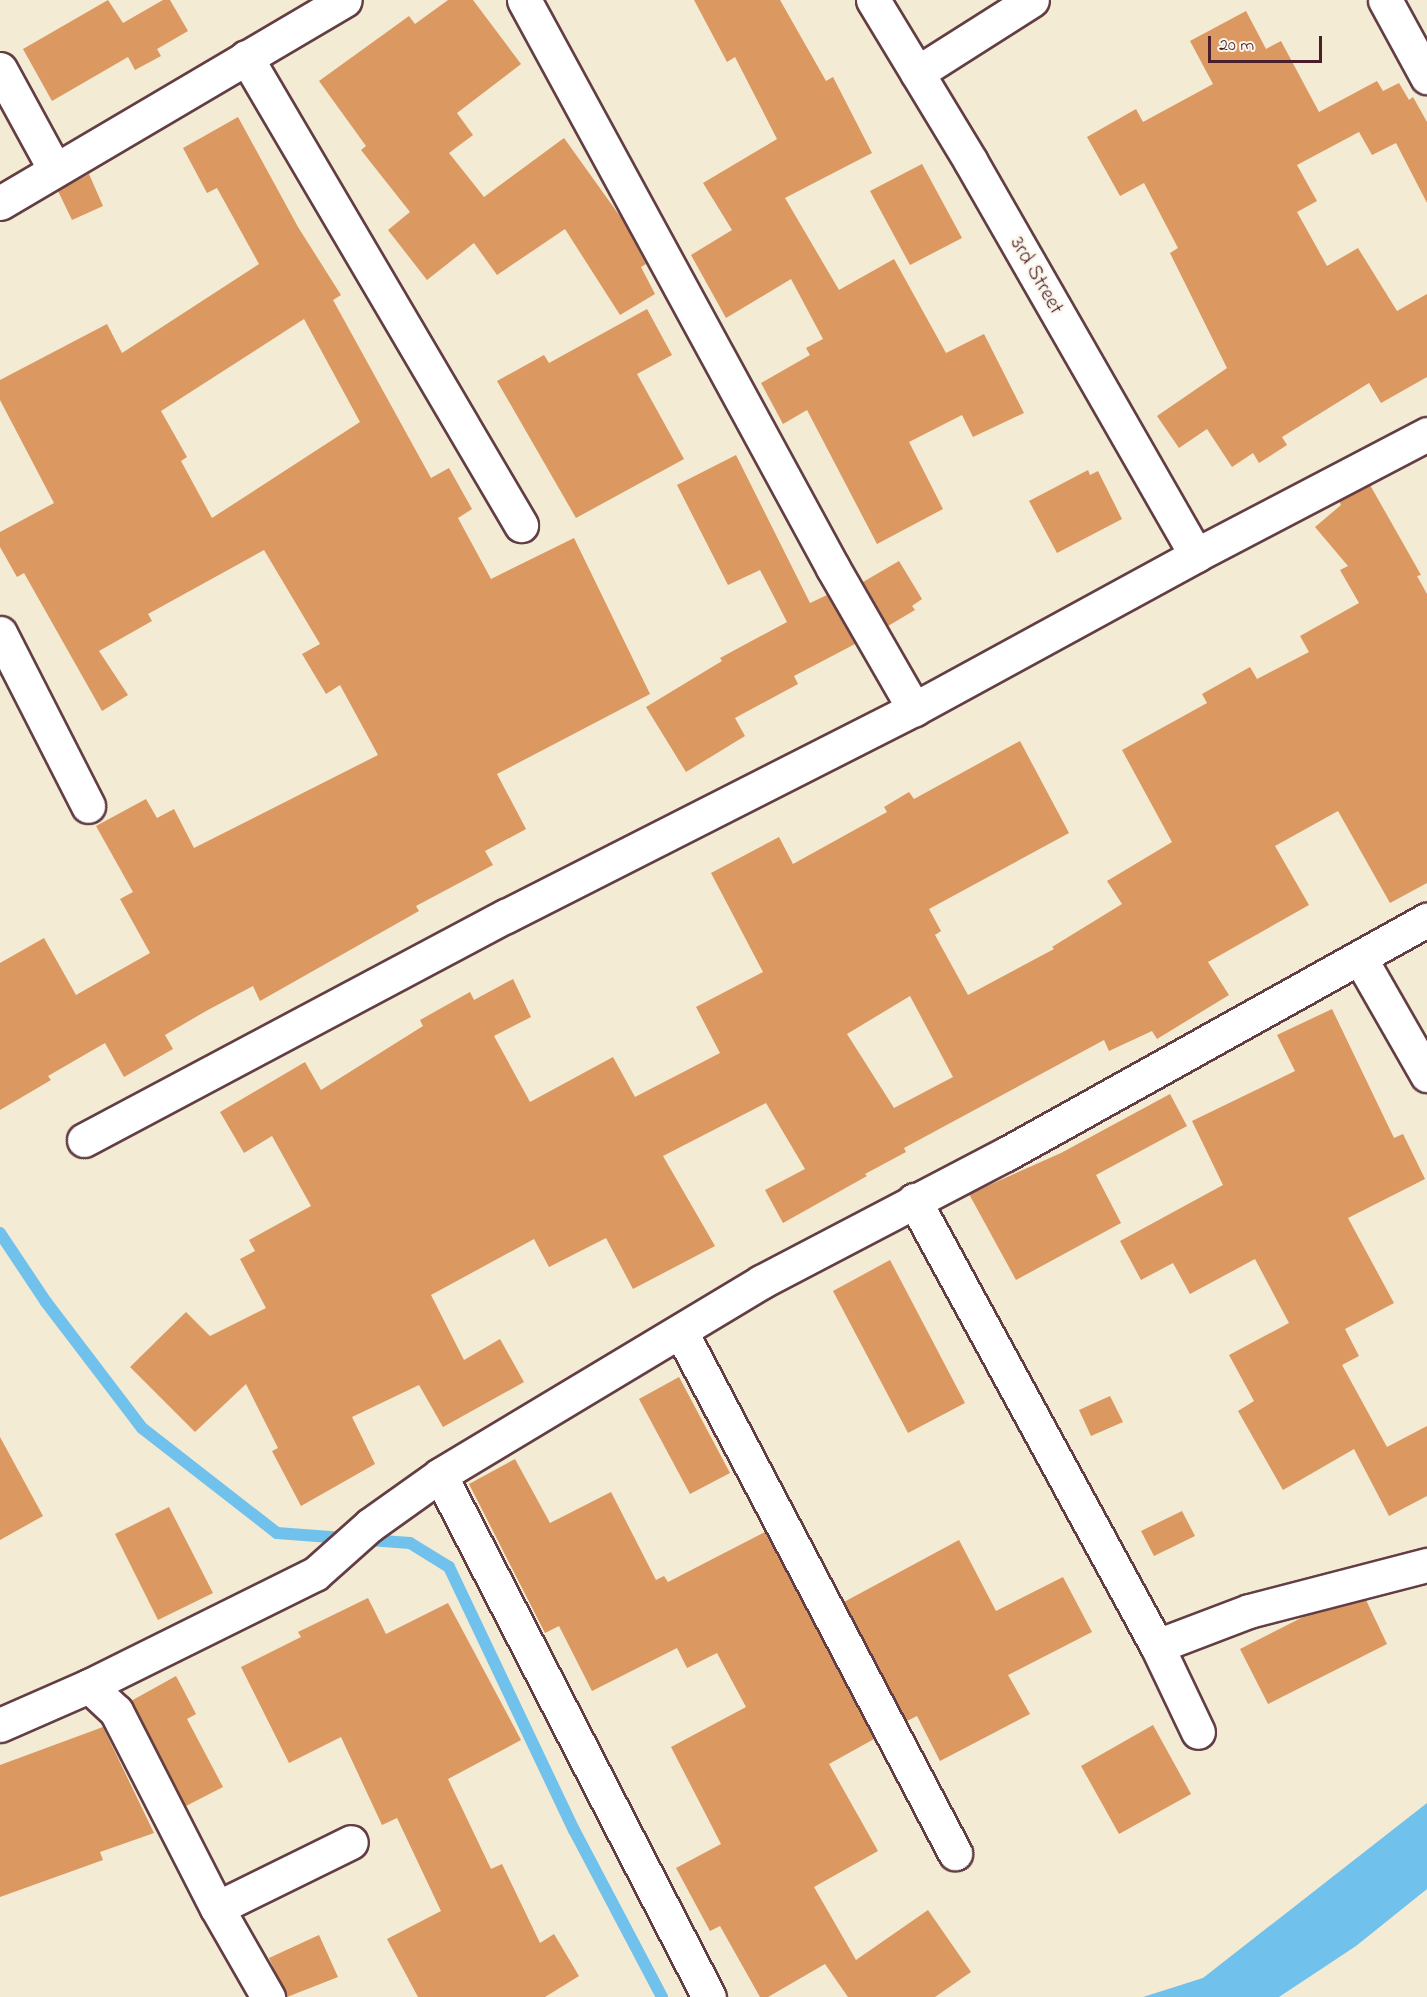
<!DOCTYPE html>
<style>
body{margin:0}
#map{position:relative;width:1427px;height:1997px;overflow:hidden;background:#f3ebd4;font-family:"Indie Flower",sans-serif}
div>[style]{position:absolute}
.water>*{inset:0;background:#70c1eb}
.stream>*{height:12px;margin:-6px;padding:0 6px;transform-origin:6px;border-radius:6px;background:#70c1eb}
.building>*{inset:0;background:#db9860}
.roads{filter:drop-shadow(2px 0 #633e44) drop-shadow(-2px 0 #633e44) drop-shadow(0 2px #633e44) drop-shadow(0 -2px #633e44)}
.minor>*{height:33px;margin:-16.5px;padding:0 16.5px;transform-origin:16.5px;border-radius:16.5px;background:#fff}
span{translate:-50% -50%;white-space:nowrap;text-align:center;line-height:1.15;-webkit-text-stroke:5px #fbf7ec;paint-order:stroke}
.street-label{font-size:21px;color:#4a1f2b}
.scale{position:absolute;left:1208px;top:36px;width:114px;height:27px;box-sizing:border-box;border:3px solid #4a1f2b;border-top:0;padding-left:8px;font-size:18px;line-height:21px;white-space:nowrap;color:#4a1f2b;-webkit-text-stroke:4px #fbf7ec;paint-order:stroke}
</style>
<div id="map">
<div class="water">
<i style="clip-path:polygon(1427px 1803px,1427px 1889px,1356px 1946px,1279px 1997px,1143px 1997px,1203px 1978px)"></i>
</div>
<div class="stream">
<i style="left:0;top:1233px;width:83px;rotate:56.3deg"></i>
<i style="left:46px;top:1302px;width:158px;rotate:52.7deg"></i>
<i style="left:142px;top:1428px;width:171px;rotate:37.9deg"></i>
<i style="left:277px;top:1533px;width:133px;rotate:4.3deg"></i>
<i style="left:410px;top:1543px;width:46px;rotate:31.6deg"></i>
<i style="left:449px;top:1567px;width:291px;rotate:64.6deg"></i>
<i style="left:574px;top:1830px;width:189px;rotate:62.2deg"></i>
</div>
<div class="building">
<i style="clip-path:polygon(108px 0,123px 23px,163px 0,170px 0,188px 31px,157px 49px,161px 56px,135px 70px,128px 57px,52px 101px,23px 49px)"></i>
<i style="clip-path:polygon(448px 0,473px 0,521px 64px,457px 113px,473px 135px,449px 153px,484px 197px,564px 138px,622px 219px,646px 264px,641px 267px,655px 294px,620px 315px,565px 229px,497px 275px,474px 243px,427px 280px,388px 230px,410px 212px,361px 150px,366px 146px,319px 81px,409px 16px,415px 24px)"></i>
<i style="clip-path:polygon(694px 0,780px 0,826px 81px,833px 77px,872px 153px,785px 198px,839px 290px,894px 259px,946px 353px,984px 334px,1024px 413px,973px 437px,962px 415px,909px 442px,943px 509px,877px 544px,807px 410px,783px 424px,761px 383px,810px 355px,806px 348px,823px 339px,791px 279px,726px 318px,691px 255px,732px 230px,703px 183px,777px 139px,735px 57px,727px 62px)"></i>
<i style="clip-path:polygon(1246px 11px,1266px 49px,1281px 41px,1319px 112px,1377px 81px,1383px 91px,1399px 83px,1409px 100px,1413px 97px,1427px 122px,1427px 203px,1396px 143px,1372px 155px,1359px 132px,1297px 165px,1317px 201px,1297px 212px,1327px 266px,1358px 248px,1397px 311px,1427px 294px,1427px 377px,1381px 403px,1369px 383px,1282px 437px,1287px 445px,1259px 463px,1253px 453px,1232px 467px,1207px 429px,1179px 448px,1157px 416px,1227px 368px,1170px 253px,1178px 248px,1144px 183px,1120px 196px,1087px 137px,1136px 109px,1143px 122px,1213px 84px,1190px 41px)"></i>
<i style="clip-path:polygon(evenodd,238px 117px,298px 227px,341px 295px,333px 300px,431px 478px,449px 468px,472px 509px,458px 518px,491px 579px,574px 538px,650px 694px,497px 774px,526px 829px,485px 851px,493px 865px,416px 906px,419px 911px,260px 1001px,253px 986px,206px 1011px,165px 1035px,173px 1049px,124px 1077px,105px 1043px,48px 1076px,51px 1080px,0 1110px,0 963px,44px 938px,76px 995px,150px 953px,120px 899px,133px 892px,96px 826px,146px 799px,157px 818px,174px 809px,194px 848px,378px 755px,340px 685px,326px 694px,302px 654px,320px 644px,264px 550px,148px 614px,152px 621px,99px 651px,128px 695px,102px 711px,24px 573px,17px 577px,0 547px,0 532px,54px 503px,0 400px,0 380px,107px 324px,122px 353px,259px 264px,217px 188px,207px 193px,183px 148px,238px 117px,304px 319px,360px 422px,212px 518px,181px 461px,187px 457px,161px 411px,304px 319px)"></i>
<i style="clip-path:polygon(922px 164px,962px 238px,910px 265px,870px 191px)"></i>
<i style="clip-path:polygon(89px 174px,103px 206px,72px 220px,58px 191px)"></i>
<i style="clip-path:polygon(647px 309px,672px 355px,637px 374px,684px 459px,576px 518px,497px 381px,544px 355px,549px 363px)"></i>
<i style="clip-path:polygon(736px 455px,810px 603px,827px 595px,855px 644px,794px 676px,798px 684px,735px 718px,745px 736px,686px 772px,646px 707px,722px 661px,720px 658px,787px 622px,760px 570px,728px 585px,677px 485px)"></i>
<i style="clip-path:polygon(1088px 470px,1090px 475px,1098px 471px,1122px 519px,1057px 553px,1029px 501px)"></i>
<i style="clip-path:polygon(evenodd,1370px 485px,1421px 575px,1417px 576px,1427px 594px,1427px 883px,1390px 903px,1338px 811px,1275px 846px,1309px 905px,1208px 962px,1229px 995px,1157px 1039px,1152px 1031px,1109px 1051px,1104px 1040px,904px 1148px,906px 1152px,865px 1174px,867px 1176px,783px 1223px,765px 1190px,805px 1169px,766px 1103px,663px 1156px,715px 1246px,633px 1289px,606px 1238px,549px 1267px,534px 1239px,431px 1295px,464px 1360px,500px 1339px,524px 1382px,443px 1427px,419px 1385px,352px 1417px,375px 1464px,301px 1506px,272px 1451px,278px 1448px,246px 1384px,195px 1432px,130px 1367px,186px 1312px,210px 1336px,266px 1308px,240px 1259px,255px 1251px,249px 1240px,311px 1206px,272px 1136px,244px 1153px,220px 1112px,305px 1062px,321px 1090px,423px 1026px,420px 1020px,470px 992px,474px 1000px,513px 979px,531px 1017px,494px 1036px,530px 1102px,613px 1057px,635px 1097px,720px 1053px,696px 1007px,763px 972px,711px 873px,779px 837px,793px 864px,887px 812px,884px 807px,909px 792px,914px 799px,1020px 741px,1069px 833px,929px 909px,941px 931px,935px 935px,968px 995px,1054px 949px,1052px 947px,1122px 904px,1107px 881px,1172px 842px,1122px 750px,1207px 703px,1202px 694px,1250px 667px,1257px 679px,1309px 652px,1300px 636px,1359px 603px,1340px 570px,1348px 566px,1315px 527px,1341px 505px,1339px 501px,1370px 485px,910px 996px,953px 1077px,894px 1108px,847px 1034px,910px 996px)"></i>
<i style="clip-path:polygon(899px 561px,922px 599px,912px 606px,915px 610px,888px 626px,863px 582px)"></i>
<i style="clip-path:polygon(1332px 1009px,1394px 1138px,1403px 1134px,1425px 1179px,1348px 1218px,1394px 1303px,1345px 1329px,1359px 1356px,1342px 1365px,1387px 1447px,1427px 1426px,1427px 1496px,1389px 1516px,1354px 1449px,1283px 1490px,1238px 1411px,1254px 1401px,1229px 1355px,1289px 1323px,1255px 1259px,1190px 1294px,1173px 1263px,1141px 1280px,1120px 1241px,1223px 1185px,1192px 1121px,1295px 1071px,1277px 1035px)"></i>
<i style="clip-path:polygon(1170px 1094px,1187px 1126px,1096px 1175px,1121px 1223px,1016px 1280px,969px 1194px,1061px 1153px)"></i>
<i style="clip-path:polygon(890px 1260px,965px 1403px,908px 1433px,833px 1291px)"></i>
<i style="clip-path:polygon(679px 1377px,730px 1473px,690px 1494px,639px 1399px)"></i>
<i style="clip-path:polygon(1110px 1396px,1123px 1422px,1091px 1436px,1079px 1410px)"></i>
<i style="clip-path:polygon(0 1437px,43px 1516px,0 1540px)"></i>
<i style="clip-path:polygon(515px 1459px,550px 1523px,611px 1492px,656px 1580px,664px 1576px,668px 1582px,765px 1532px,874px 1739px,829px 1764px,878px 1851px,814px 1887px,856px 1960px,928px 1910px,971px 1972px,935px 1997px,848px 1997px,825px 1964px,768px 1997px,760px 1997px,720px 1926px,710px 1931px,676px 1868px,721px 1844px,671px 1747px,746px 1707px,717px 1653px,687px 1668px,677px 1648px,592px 1691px,559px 1626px,545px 1633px,469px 1484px)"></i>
<i style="clip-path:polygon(169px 1507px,213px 1593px,158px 1620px,115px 1534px)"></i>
<i style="clip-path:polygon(1182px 1511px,1195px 1536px,1154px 1556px,1141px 1531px)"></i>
<i style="clip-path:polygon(959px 1540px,996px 1611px,1063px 1577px,1092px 1632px,1008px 1675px,1030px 1714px,940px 1761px,917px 1716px,907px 1721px,844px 1602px)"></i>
<i style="clip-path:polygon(368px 1598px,386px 1634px,448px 1603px,521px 1740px,448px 1779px,491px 1869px,502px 1864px,540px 1943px,554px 1934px,579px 1976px,545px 1997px,418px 1997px,387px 1939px,441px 1911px,397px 1818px,382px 1825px,341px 1737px,289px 1763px,241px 1667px,301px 1637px,298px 1632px)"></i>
<i style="clip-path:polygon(1366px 1600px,1387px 1644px,1268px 1704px,1240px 1649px,1307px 1615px)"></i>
<i style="clip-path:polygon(176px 1676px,196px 1714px,187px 1719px,223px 1787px,186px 1806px,131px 1701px)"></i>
<i style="clip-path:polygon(1153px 1725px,1191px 1794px,1119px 1834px,1081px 1766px)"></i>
<i style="clip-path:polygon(103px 1727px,154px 1833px,100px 1852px,103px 1860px,0 1897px,0 1765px)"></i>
<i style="clip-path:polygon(319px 1935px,338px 1977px,287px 1997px,269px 1958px)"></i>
</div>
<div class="roads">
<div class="minor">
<i style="left:524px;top:0;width:647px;rotate:61.45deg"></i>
<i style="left:833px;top:568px;width:163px;rotate:60.1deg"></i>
<i style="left:873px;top:0;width:189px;rotate:58.8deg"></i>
<i style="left:971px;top:162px;width:453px;rotate:60.2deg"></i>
<i style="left:1385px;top:0;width:88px;rotate:61.4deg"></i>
<i style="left:246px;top:57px;width:543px;rotate:59.56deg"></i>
<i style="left:0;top:69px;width:115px;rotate:61.4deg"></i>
<i style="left:917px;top:73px;width:136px;rotate:-32.4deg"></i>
<i style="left:0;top:203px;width:400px;rotate:-30.5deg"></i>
<i style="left:0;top:633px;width:194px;rotate:63deg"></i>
<i style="left:1360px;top:958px;width:135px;rotate:60.2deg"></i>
<i style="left:84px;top:1140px;width:478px;rotate:-28deg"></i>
<i style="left:506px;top:916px;width:458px;rotate:-26.9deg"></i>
<i style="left:914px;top:709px;width:321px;rotate:-28.6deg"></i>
<i style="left:1196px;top:555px;width:261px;rotate:-27.6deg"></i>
<i style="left:914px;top:1200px;width:508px;rotate:61.42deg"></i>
<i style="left:1157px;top:1646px;width:95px;rotate:64.5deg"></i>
<i style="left:681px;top:1332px;width:589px;rotate:62.26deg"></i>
<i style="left:440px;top:1475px;width:587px;rotate:62.74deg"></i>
<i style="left:1157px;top:1646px;width:98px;rotate:-20.8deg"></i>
<i style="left:1249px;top:1611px;width:184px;rotate:-14.5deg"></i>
<i style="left:89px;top:1686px;width:37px;rotate:43deg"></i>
<i style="left:116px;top:1711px;width:221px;rotate:62.9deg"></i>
<i style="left:217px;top:1908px;width:103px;rotate:60.2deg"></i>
<i style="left:0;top:1725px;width:97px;rotate:-23.7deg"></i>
<i style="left:89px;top:1686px;width:252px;rotate:-26.4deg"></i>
<i style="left:315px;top:1574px;width:74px;rotate:-41.7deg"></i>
<i style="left:370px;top:1525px;width:86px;rotate:-35.5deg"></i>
<i style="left:440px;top:1475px;width:375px;rotate:-31deg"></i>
<i style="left:761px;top:1282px;width:276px;rotate:-27.6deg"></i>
<i style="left:1006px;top:1154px;width:482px;rotate:-29.1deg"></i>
<i style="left:217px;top:1908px;width:149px;rotate:-26.2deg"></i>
</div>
</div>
<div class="street-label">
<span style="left:1036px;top:276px;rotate:60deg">3rd Street</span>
</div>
<div class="scale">20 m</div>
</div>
